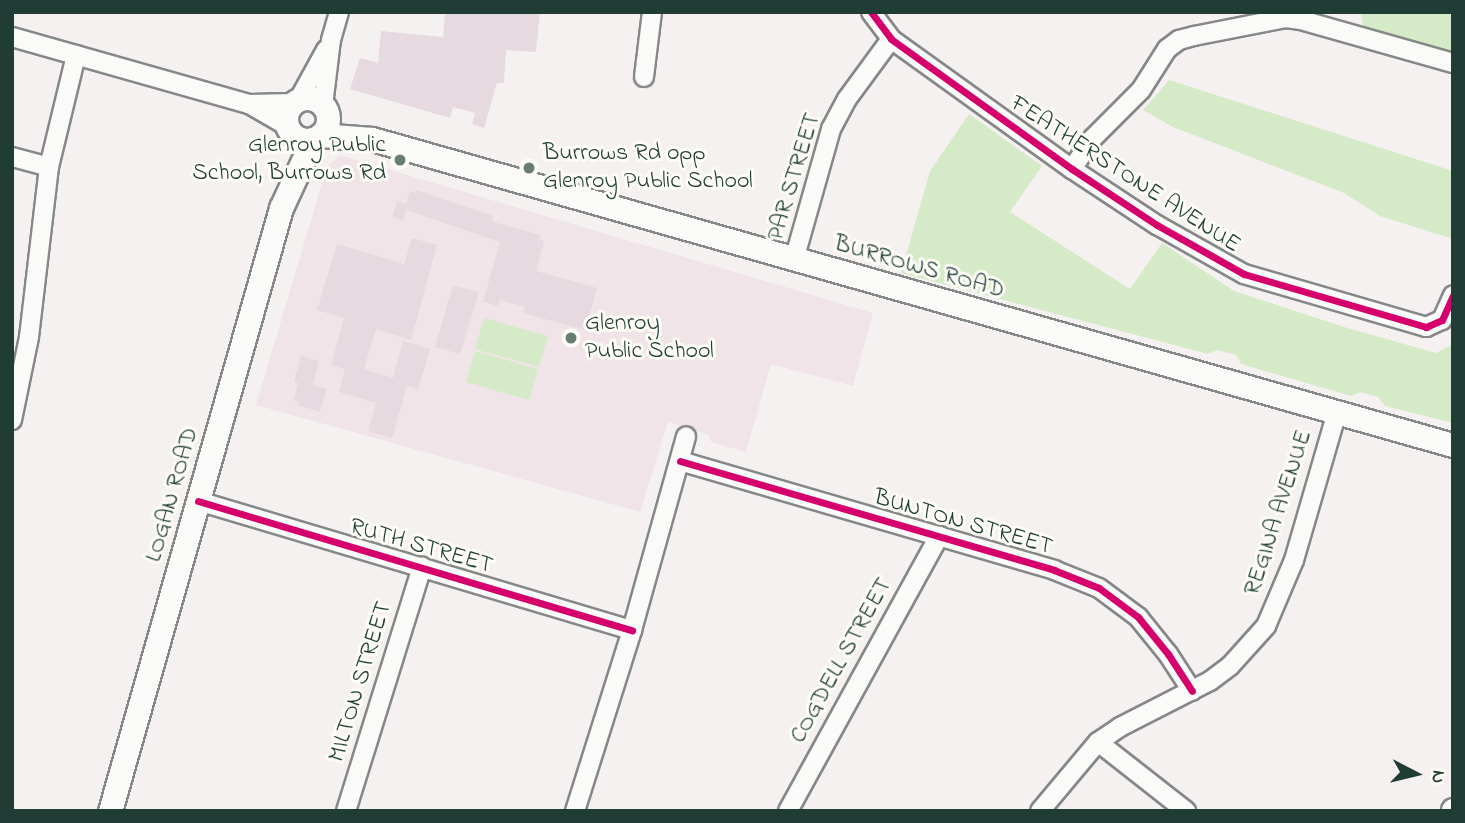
<!DOCTYPE html>
<style>
body{margin:0}
#map{position:relative;width:1465px;height:823px;overflow:hidden;background:#f6f1f1;font-family:"Indie Flower",sans-serif}
div>[style]{position:absolute}
.built>*{inset:0;background:#f1e4e8}
.green>*{inset:0;background:#d5eac6}
.building>*{inset:0;background:#e6dae0}
.roads{filter:drop-shadow(2px 0 #858887) drop-shadow(-2px 0 #858887) drop-shadow(0 2px #858887) drop-shadow(0 -2px #858887)}
.minor>*{height:18px;margin:-9px;padding:0 9px;transform-origin:9px;border-radius:9px;background:#fafaf8}
.major>*{height:23px;margin:-11.5px;padding:0 11.5px;transform-origin:11.5px;border-radius:11.5px;background:#fafaf8}
.major>.ring{margin:-11.5px;padding:0;box-sizing:content-box;background:none;border:23px solid #fafaf8;border-radius:50%}
.cycleway>*{height:7px;margin:-3.5px;padding:0 3.5px;transform-origin:3.5px;border-radius:3.5px;background:#d6006c}
.dots>*{width:19px;height:19px;translate:-50% -50%;box-sizing:border-box;border:4px solid #fdfcf7;border-radius:50%}
span{translate:-50% -50%;white-space:nowrap;text-align:center;line-height:1.15;-webkit-text-stroke:6px #fdfcf7;paint-order:stroke}
.poi-label{font-size:24px;color:#1f3d34}
.right{translate:-100% -50%;text-align:right}
.left{translate:0 -50%;text-align:left}
.street-label{font-size:24px;color:#1f3d34}
.frame{position:absolute;inset:0;border:14px solid #1f3d34;pointer-events:none}
.north{position:absolute;left:1381px;top:739px;width:70px;height:70px;-webkit-text-stroke:5px #fdfcf7;paint-order:stroke;rotate:97deg;font-size:19px;font-weight:700;line-height:28px;text-align:center;color:#1f3d34}
.north::after{content:'';display:block;margin:auto;width:24px;height:32px;background:#1f3d34;clip-path:polygon(50% 0,100% 100%,50% 72%,0 100%)}
</style>
<div id="map">
<div class="built">
<i style="clip-path:polygon(340px 155px,873px 313px,853px 386px,771px 364px,746px 452px,711px 442px,709px 435px,668px 422px,640px 512px,256px 405px,327px 166px)"></i>
</div>
<div class="green">
<i style="clip-path:polygon(1361px 12px,1453px 12px,1453px 62px,1364px 32px)"></i>
<i style="clip-path:polygon(1169px 80px,1453px 171px,1453px 239px,1380px 216px,1344px 193px,1173px 127px,1143px 110px)"></i>
<i style="clip-path:polygon(969px 114px,1042px 166px,1010px 212px,1130px 289px,1162px 243px,1234px 291px,1344px 327px,1436px 353px,1453px 344px,1453px 423px,1385px 406px,1378px 397px,1360px 392px,1351px 396px,1241px 364px,1236px 355px,1217px 350px,1208px 354px,901px 273px,930px 171px)"></i>
<i style="clip-path:polygon(484px 318px,548px 336px,539px 367px,475px 349px)"></i>
<i style="clip-path:polygon(475px 351px,538px 369px,529px 400px,466px 382px)"></i>
</div>
<div class="building">
<i style="clip-path:polygon(445px 12px,540px 12px,536px 52px,506px 50px,504px 83px,497px 83px,484px 128px,472px 124px,475px 113px,453px 107px,450px 118px,350px 89px,360px 58px,378px 63px,381px 31px,443px 37px)"></i>
<i style="clip-path:polygon(416px 190px,493px 216px,492px 220px,497px 223px,540px 235px,539px 239px,544px 241px,536px 271px,597px 288px,585px 330px,523px 313px,525px 307px,500px 300px,498px 306px,483px 302px,500px 242px,406px 210px,403px 220px,392px 217px,397px 201px,406px 204px,410px 191px,415px 193px)"></i>
<i style="clip-path:polygon(412px 238px,437px 245px,411px 340px,376px 329px,364px 369px,393px 378px,403px 341px,430px 349px,418px 389px,407px 386px,392px 438px,368px 431px,376px 403px,339px 392px,345px 369px,331px 365px,344px 318px,317px 310px,337px 244px,404px 264px)"></i>
<i style="clip-path:polygon(453px 285px,479px 292px,460px 354px,435px 347px)"></i>
<i style="clip-path:polygon(301px 356px,319px 361px,313px 385px,327px 389px,320px 412px,298px 405px,299px 402px,294px 400px,298px 383px,294px 382px)"></i>
</div>
<div class="roads">
<div class="minor">
<i style="left:871px;top:12px;width:34px;rotate:53deg"></i>
<i style="left:891px;top:39px;width:223px;rotate:35.7deg"></i>
<i style="left:1072px;top:169px;width:102px;rotate:33.4deg"></i>
<i style="left:1157px;top:225px;width:100px;rotate:29.4deg"></i>
<i style="left:1244px;top:274px;width:190px;rotate:16.2deg"></i>
<i style="left:1426px;top:327px;width:17px;rotate:-24deg"></i>
<i style="left:1442px;top:320px;width:27px;rotate:-66deg"></i>
<i style="left:12px;top:37px;width:246px;rotate:15.8deg"></i>
<i style="left:249px;top:104px;width:44px;rotate:30.1deg"></i>
<i style="left:644px;top:77px;width:65px;rotate:-83deg"></i>
<i style="left:299px;top:99px;width:56px;rotate:-61.1deg"></i>
<i style="left:249px;top:104px;width:44px;rotate:-1.3deg"></i>
<i style="left:323px;top:106px;width:66px;rotate:-83.1deg"></i>
<i style="left:331px;top:40px;width:29px;rotate:-74deg"></i>
<i style="left:12px;top:157px;width:38px;rotate:15deg"></i>
<i style="left:1072px;top:169px;width:37px;rotate:-56deg"></i>
<i style="left:1093px;top:138px;width:68px;rotate:-45deg"></i>
<i style="left:1141px;top:90px;width:49px;rotate:-57.6deg"></i>
<i style="left:1167px;top:49px;width:15px;rotate:-37deg"></i>
<i style="left:1179px;top:40px;width:16px;rotate:-15deg"></i>
<i style="left:1194px;top:36px;width:94px;rotate:-11.1deg"></i>
<i style="left:1286px;top:18px;width:15px;rotate:8deg"></i>
<i style="left:1301px;top:20px;width:158px;rotate:15.8deg"></i>
<i style="left:794px;top:260px;width:136px;rotate:-74.2deg"></i>
<i style="left:831px;top:129px;width:34px;rotate:-62deg"></i>
<i style="left:847px;top:99px;width:74px;rotate:-53.7deg"></i>
<i style="left:12px;top:420px;width:85px;rotate:-78.4deg"></i>
<i style="left:29px;top:337px;width:171px;rotate:-83.3deg"></i>
<i style="left:49px;top:167px;width:115px;rotate:-76.4deg"></i>
<i style="left:680px;top:461px;width:390px;rotate:16.2deg"></i>
<i style="left:1054px;top:570px;width:48px;rotate:21.8deg"></i>
<i style="left:1099px;top:588px;width:49px;rotate:36.6deg"></i>
<i style="left:1138px;top:617px;width:48px;rotate:51deg"></i>
<i style="left:1168px;top:654px;width:44px;rotate:57deg"></i>
<i style="left:198px;top:501px;width:453px;rotate:16.6deg"></i>
<i style="left:1098px;top:742px;width:112px;rotate:38.1deg"></i>
<i style="left:346px;top:811px;width:256px;rotate:-72.7deg"></i>
<i style="left:575px;top:811px;width:190px;rotate:-72.5deg"></i>
<i style="left:632px;top:630px;width:201px;rotate:-74.4deg"></i>
<i style="left:788px;top:811px;width:314px;rotate:-61.2deg"></i>
<i style="left:1040px;top:811px;width:90px;rotate:-50deg"></i>
<i style="left:1098px;top:742px;width:27px;rotate:-34deg"></i>
<i style="left:1120px;top:727px;width:101px;rotate:-27.1deg"></i>
<i style="left:1210px;top:681px;width:25px;rotate:-37deg"></i>
<i style="left:1230px;top:666px;width:54px;rotate:-48deg"></i>
<i style="left:1266px;top:626px;width:72px;rotate:-67deg"></i>
<i style="left:1294px;top:560px;width:154px;rotate:-73.8deg"></i>
</div>
<div class="major">
<i class="ring" style="left:286px;top:98px;width:19px;height:19px"></i>
<i style="left:320px;top:135px;width:52px;rotate:4.4deg"></i>
<i style="left:372px;top:139px;width:1123px;rotate:15.81deg"></i>
<i style="left:110px;top:811px;width:627px;rotate:-74.17deg"></i>
<i style="left:281px;top:208px;width:76px;rotate:-65.1deg"></i>
<i style="left:1453px;top:811px;width:1px;rotate:-90deg"></i>
</div>
</div>
<div class="cycleway">
<i style="left:871px;top:12px;width:34px;rotate:53deg"></i>
<i style="left:891px;top:39px;width:223px;rotate:35.7deg"></i>
<i style="left:1072px;top:169px;width:102px;rotate:33.4deg"></i>
<i style="left:1157px;top:225px;width:100px;rotate:29.4deg"></i>
<i style="left:1244px;top:274px;width:190px;rotate:16.2deg"></i>
<i style="left:1426px;top:327px;width:17px;rotate:-24deg"></i>
<i style="left:1442px;top:320px;width:27px;rotate:-66deg"></i>
<i style="left:680px;top:461px;width:390px;rotate:16.2deg"></i>
<i style="left:1054px;top:570px;width:48px;rotate:21.8deg"></i>
<i style="left:1099px;top:588px;width:49px;rotate:36.6deg"></i>
<i style="left:1138px;top:617px;width:48px;rotate:51deg"></i>
<i style="left:1168px;top:654px;width:44px;rotate:57deg"></i>
<i style="left:198px;top:501px;width:453px;rotate:16.6deg"></i>
</div>
<div class="dots">
<i style="left:400px;top:160px;background:#6a7c76"></i>
<i style="left:529px;top:168px;background:#6a7c76"></i>
<i style="left:571px;top:338px;background:#6a7c76"></i>
</div>
<div class="poi-label">
<span class="right" style="left:386px;top:160px">Glenroy Public<br>School, Burrows Rd</span>
<span class="left" style="left:543px;top:168px">Burrows Rd opp<br>Glenroy Public School</span>
<span class="left" style="left:585px;top:338px">Glenroy<br>Public School</span>
</div>
<div class="street-label">
<span style="left:1125px;top:175px;rotate:33deg">FEATHERSTONE AVENUE</span>
<span style="left:795px;top:177px;rotate:-73deg">PAR STREET</span>
<span style="left:919px;top:268px;rotate:16deg">BURROWS ROAD</span>
<span style="left:173px;top:495px;rotate:-74deg">LOGAN ROAD</span>
<span style="left:1279px;top:513px;rotate:-72deg">REGINA AVENUE</span>
<span style="left:963px;top:523px;rotate:16deg">BUNTON STREET</span>
<span style="left:421px;top:547px;rotate:16deg">RUTH STREET</span>
<span style="left:842px;top:661px;rotate:-61deg">COGDELL STREET</span>
<span style="left:361px;top:682px;rotate:-73deg">MILTON STREET</span>
</div>
<div class="frame"></div>
<div class="north">N</div>
</div>
